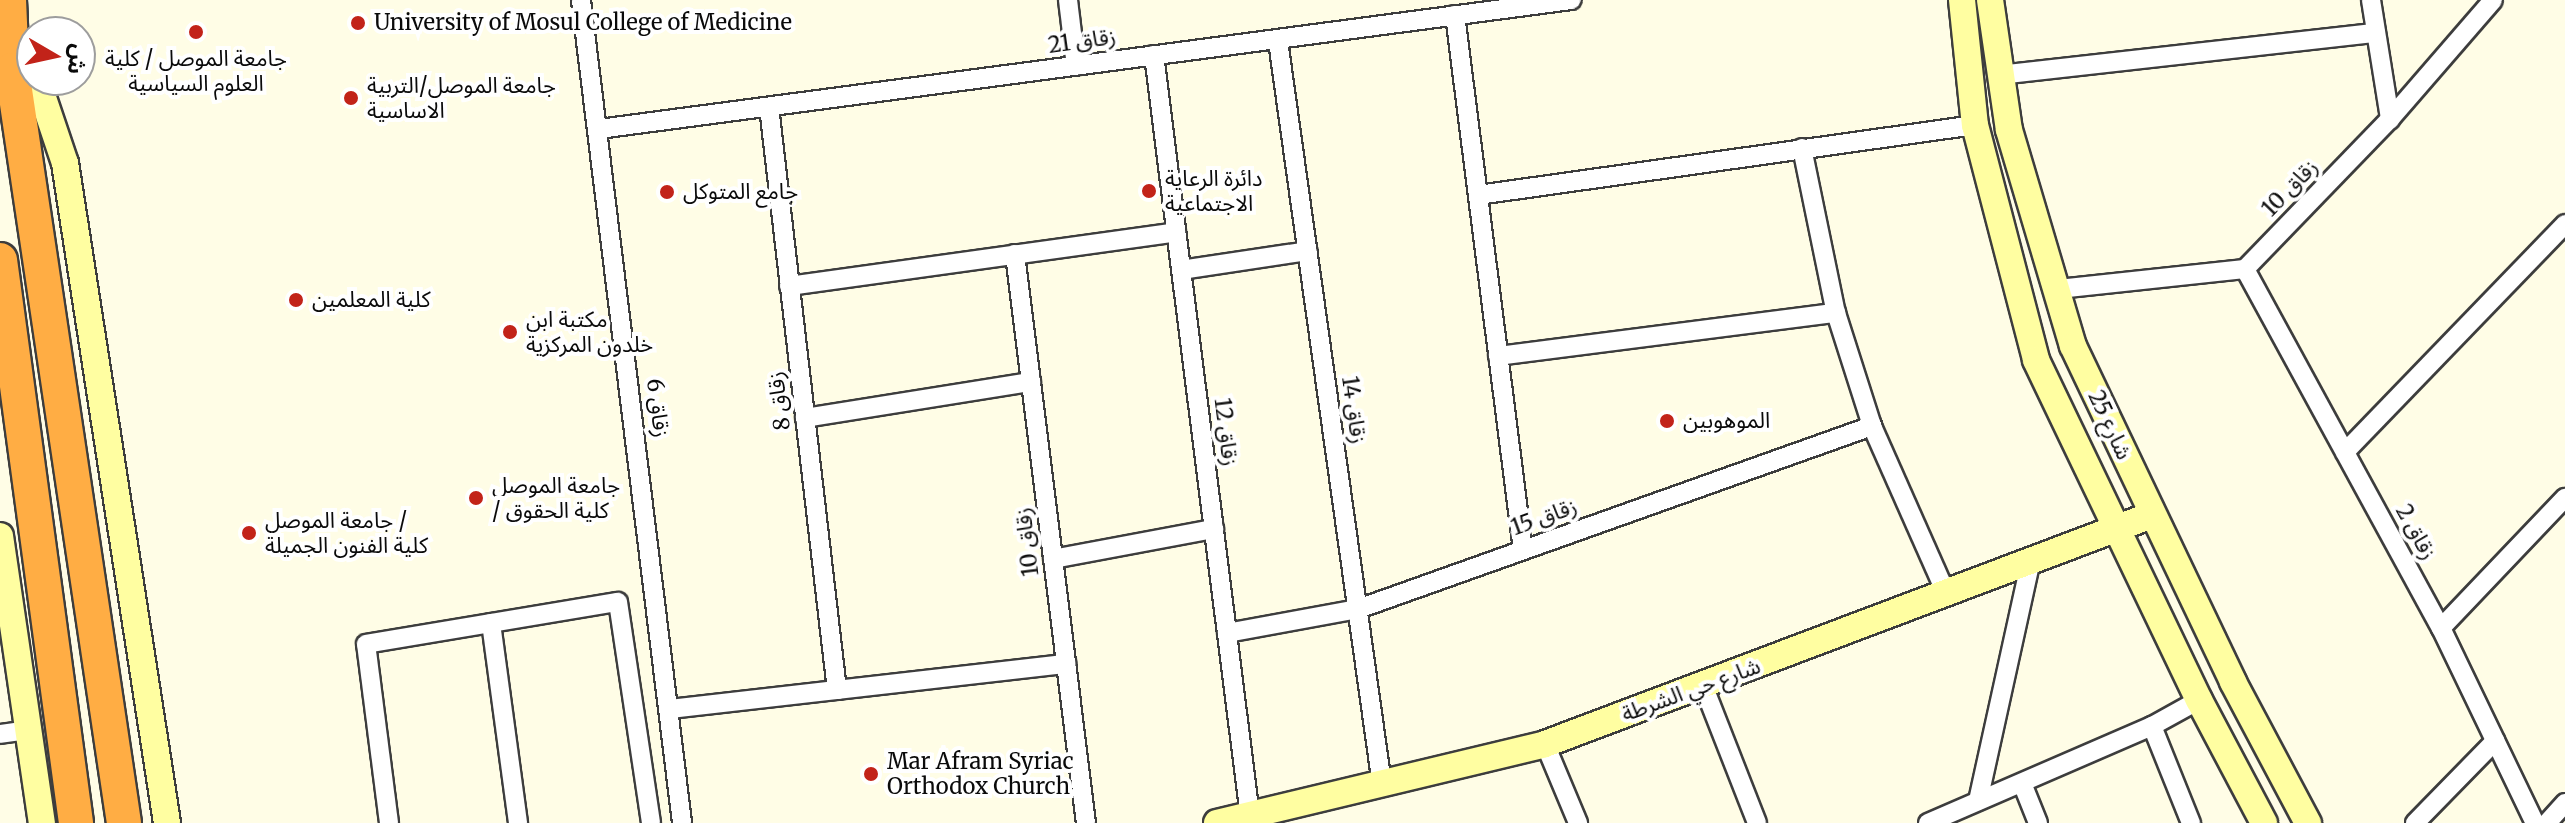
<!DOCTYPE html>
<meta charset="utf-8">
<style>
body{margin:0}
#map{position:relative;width:2565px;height:823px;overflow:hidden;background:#fffde6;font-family:Merriweather,"Noto Sans Arabic",serif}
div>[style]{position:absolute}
.roads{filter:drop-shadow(2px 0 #3d3d3d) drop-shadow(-2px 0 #3d3d3d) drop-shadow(0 2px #3d3d3d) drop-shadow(0 -2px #3d3d3d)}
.street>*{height:18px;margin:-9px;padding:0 9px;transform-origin:9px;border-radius:9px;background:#fff}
.secondary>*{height:26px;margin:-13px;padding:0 13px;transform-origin:13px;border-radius:13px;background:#fffea1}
.highway>*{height:34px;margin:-17px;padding:0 17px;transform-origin:17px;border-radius:17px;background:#ffad44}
.dots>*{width:22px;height:22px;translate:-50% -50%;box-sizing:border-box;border:4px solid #fff;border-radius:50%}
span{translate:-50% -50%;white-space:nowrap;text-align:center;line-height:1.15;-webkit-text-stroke:8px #fff;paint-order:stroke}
.poi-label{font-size:22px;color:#0a0a0a}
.left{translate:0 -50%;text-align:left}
.street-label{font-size:22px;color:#0a0a0a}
.north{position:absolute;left:16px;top:16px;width:80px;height:80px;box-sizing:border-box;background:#fff;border:2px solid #9d9d9d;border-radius:50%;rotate:99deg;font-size:22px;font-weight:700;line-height:32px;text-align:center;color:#0a0a0a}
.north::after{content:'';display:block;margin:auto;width:28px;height:36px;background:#c22319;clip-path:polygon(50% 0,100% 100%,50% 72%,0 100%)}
</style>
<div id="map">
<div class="roads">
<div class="street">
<i style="left:581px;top:0;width:829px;rotate:83deg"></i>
<i style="left:1068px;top:0;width:66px;rotate:83.1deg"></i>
<i style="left:2371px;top:0;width:121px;rotate:80.9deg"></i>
<i style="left:1455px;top:15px;width:539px;rotate:82.76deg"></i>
<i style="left:1278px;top:41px;width:751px;rotate:82.04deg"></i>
<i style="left:1154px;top:55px;width:767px;rotate:82.81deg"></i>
<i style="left:1999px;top:75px;width:379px;rotate:-6.4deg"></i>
<i style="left:769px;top:107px;width:587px;rotate:83.35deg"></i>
<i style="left:599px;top:129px;width:981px;rotate:-7.56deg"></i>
<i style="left:1802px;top:148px;width:168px;rotate:78.4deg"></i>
<i style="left:1836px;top:313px;width:119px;rotate:72.3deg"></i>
<i style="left:1872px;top:426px;width:185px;rotate:66.1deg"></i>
<i style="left:1478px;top:195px;width:502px;rotate:-8.02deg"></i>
<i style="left:1015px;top:254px;width:573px;rotate:82.89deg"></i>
<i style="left:2245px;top:269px;width:409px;rotate:61.4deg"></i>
<i style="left:2441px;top:628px;width:216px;rotate:64.3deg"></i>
<i style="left:1181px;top:270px;width:128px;rotate:-8.5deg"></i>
<i style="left:789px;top:286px;width:391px;rotate:-7.9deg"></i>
<i style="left:2058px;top:289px;width:188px;rotate:-6.1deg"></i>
<i style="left:2245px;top:269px;width:209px;rotate:-46deg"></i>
<i style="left:2390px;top:119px;width:157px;rotate:-49.1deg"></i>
<i style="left:1498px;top:356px;width:341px;rotate:-7.3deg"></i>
<i style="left:805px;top:418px;width:229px;rotate:-9.1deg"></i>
<i style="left:2345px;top:452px;width:317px;rotate:-46deg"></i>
<i style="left:1053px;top:559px;width:164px;rotate:-10.6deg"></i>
<i style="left:491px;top:623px;width:202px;rotate:82.3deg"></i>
<i style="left:2441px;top:628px;width:180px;rotate:-46.4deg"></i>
<i style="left:1227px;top:633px;width:133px;rotate:-10.4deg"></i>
<i style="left:1358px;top:609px;width:546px;rotate:-19.6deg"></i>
<i style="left:1703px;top:685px;width:148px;rotate:68.6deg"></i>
<i style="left:670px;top:709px;width:399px;rotate:-6.5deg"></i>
<i style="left:2152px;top:726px;width:105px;rotate:68.1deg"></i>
<i style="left:0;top:734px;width:28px;rotate:-8deg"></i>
<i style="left:1545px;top:744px;width:86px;rotate:67.3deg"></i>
<i style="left:2022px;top:783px;width:43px;rotate:68.2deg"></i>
<i style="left:1978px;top:801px;width:243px;rotate:-77.6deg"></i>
<i style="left:389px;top:823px;width:180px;rotate:-97.3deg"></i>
<i style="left:366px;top:644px;width:255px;rotate:-9.5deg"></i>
<i style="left:618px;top:602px;width:223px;rotate:81.5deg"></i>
<i style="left:1928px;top:823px;width:244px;rotate:-23.4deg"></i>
<i style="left:2152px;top:726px;width:54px;rotate:-29deg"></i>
<i style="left:2415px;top:823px;width:115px;rotate:-45.7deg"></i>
<i style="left:2547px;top:823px;width:27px;rotate:-48deg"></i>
</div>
<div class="secondary">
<i style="left:1962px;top:0;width:126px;rotate:84.1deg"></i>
<i style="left:1975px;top:125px;width:243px;rotate:75.4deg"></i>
<i style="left:2036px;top:360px;width:377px;rotate:64.4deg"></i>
<i style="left:2199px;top:700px;width:139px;rotate:62.1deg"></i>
<i style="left:1990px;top:0;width:131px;rotate:81.7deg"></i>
<i style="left:2009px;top:130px;width:225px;rotate:73.5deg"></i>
<i style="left:2073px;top:346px;width:372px;rotate:64.5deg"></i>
<i style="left:2233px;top:682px;width:160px;rotate:62deg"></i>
<i style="left:37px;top:80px;width:88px;rotate:71.4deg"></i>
<i style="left:65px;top:163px;width:668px;rotate:81.21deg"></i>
<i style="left:0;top:536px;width:290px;rotate:81.7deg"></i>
<i style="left:1217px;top:823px;width:337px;rotate:-13.5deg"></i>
<i style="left:1545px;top:744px;width:649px;rotate:-20.67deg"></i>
</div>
<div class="highway">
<i style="left:9px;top:0;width:70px;rotate:87.5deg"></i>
<i style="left:12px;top:70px;width:761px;rotate:81.54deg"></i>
<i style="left:0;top:260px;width:568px;rotate:82.31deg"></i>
</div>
</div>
<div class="dots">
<i style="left:358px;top:23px;background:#c22319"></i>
<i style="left:196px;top:32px;background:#c22319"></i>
<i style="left:351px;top:98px;background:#c22319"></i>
<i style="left:1149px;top:191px;background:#c22319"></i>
<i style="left:667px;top:192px;background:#c22319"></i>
<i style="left:296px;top:300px;background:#c22319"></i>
<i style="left:510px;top:332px;background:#c22319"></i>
<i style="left:1667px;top:421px;background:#c22319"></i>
<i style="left:476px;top:498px;background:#c22319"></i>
<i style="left:249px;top:533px;background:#c22319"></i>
<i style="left:871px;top:774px;background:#c22319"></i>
</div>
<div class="poi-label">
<span class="left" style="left:374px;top:23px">University of Mosul College of Medicine</span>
<span style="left:196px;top:71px">جامعة الموصل / كلية<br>العلوم السياسية</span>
<span class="left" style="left:367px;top:98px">جامعة الموصل/التربية<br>الاساسية</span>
<span class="left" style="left:1165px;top:191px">دائرة الرعاية<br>الاجتماعية</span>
<span class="left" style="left:683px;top:192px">جامع المتوكل</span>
<span class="left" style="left:312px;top:300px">كلية المعلمين</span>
<span class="left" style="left:526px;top:332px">مكتبة ابن<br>خلدون المركزية</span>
<span class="left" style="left:1683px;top:421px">الموهوبين</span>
<span class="left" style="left:492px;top:498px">جامعة الموصل<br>/ كلية الحقوق</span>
<span class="left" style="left:265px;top:533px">جامعة الموصل /<br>كلية الفنون الجميلة</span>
<span class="left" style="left:887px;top:774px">Mar Afram Syriac<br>Orthodox Church</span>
</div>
<div class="street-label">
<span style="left:1082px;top:41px;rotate:-8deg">زقاق 21</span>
<span style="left:2290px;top:188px;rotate:-46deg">زقاق 10</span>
<span style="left:779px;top:401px;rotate:-97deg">زقاق 8</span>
<span style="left:658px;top:408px;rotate:83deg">زقاق 6</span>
<span style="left:1354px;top:410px;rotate:82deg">زقاق 14</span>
<span style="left:2110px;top:425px;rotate:65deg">شارع 25</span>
<span style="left:1226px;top:432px;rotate:83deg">زقاق 12</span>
<span style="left:1544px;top:517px;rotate:-20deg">زقاق 15</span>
<span style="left:2416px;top:532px;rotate:61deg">زقاق 2</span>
<span style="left:1027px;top:542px;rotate:-97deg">زقاق 10</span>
<span style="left:1691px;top:690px;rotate:-20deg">شارع حي الشرطة</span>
</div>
<div class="north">ش</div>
</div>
